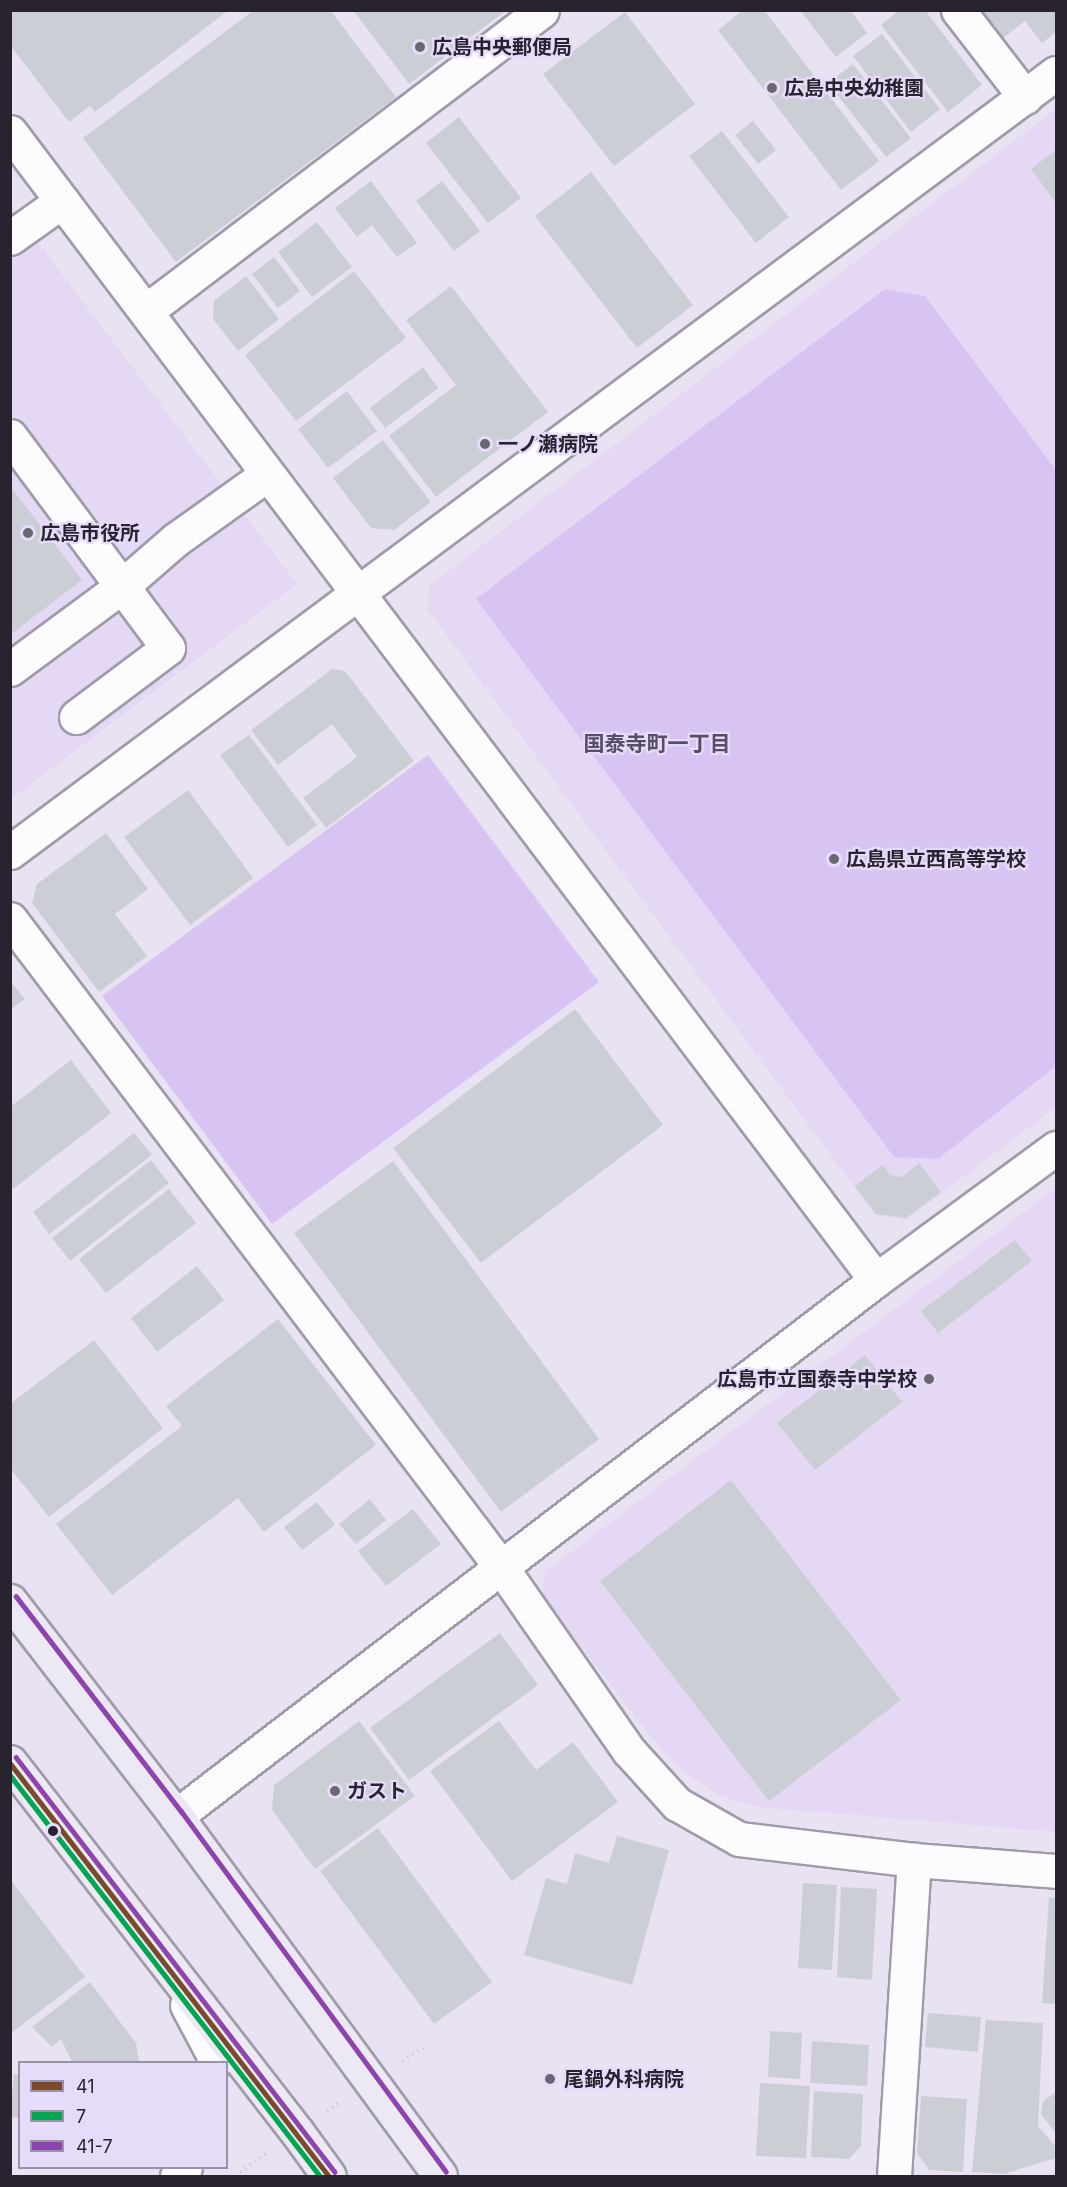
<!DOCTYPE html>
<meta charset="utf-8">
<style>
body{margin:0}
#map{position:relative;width:1067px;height:2187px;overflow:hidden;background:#e8e2f3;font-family:Inter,"Noto Sans JP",sans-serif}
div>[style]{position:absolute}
.built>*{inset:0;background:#e4d8f5}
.green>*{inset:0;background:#d8c4f2}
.building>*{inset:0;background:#cbcfd5}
.path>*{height:4px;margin-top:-2px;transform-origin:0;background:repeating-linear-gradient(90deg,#d2d0d4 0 1.5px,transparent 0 6px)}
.roads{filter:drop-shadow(2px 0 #a09ba8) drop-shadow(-2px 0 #a09ba8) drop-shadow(0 2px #a09ba8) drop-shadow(0 -2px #a09ba8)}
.minor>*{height:33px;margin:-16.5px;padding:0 16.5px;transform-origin:16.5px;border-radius:16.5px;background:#fcfbfd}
.highway>*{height:33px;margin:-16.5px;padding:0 16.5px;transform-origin:16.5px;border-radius:16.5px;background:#ede9f4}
.bus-1>*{height:4.5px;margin:-2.25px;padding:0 2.25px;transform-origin:2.25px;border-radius:2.25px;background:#7a4b2a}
.bus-2>*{height:4.5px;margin:-2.25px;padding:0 2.25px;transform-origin:2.25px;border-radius:2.25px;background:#00a651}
.bus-3>*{height:4.5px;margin:-2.25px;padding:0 2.25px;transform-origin:2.25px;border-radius:2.25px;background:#8e44ad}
.dots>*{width:16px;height:16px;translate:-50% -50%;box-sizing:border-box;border:3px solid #e7dbfa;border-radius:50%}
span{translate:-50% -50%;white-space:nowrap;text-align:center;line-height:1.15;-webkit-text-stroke:4.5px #e7dbfa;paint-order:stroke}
.poi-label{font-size:20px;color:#28232f;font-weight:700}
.left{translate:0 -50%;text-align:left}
.right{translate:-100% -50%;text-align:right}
.neighbourhood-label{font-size:21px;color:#584d67;font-weight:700}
.frame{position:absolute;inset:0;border:12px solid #28232f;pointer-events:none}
.legend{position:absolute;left:18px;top:2061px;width:210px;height:108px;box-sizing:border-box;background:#e7dbfa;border:2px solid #9b91a9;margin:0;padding:8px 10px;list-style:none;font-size:18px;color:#28232f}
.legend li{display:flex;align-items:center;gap:12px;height:30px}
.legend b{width:30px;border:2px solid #9b91a9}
</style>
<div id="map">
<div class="built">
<i style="clip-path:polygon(1056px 109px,1056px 1107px,906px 1220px,875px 1215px,428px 610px,429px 586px)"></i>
<i style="clip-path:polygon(11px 207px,297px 584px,11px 799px)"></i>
<i style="clip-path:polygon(1056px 1188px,1056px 1832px,756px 1807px,719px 1795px,691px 1777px,662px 1751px,542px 1596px,546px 1571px)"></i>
</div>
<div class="green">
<i style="clip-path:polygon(885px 289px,925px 296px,1056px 470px,1056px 1066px,938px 1159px,894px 1157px,476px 599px)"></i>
<i style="clip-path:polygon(428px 755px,599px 982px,272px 1224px,102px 996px)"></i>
</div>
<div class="building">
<i style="clip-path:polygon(10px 10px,229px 10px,95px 112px,90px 106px,69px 122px,10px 45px)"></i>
<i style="clip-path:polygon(254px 10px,330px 10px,396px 97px,176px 262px,83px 138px)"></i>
<i style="clip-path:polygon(353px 10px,507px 10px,409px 84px)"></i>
<i style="clip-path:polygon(743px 10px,764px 10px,879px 161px,841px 190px,718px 30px)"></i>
<i style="clip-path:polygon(800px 10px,850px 10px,867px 33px,836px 57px)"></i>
<i style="clip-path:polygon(899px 10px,925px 10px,982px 85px,948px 112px,881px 25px)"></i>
<i style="clip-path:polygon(982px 10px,1056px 10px,1056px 32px,1042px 43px,1025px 21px,1003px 38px)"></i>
<i style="clip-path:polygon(625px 12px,695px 104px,614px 166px,543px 74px)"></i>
<i style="clip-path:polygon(882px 34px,940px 109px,911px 132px,853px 56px)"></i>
<i style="clip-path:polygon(853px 64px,911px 138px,886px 157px,828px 83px)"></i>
<i style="clip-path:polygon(459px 117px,521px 198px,488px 223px,426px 143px)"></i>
<i style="clip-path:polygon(753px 121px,776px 150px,758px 164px,735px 135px)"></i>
<i style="clip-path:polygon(722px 131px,789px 217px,756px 243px,689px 156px)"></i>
<i style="clip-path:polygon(1056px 150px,1056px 203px,1031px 169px)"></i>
<i style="clip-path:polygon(591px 172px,693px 305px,637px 348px,535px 216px)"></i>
<i style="clip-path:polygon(371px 181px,417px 243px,397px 257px,372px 225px,357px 237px,335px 208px)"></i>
<i style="clip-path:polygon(442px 181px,480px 231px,454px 251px,416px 201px)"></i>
<i style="clip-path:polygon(317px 222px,352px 267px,312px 297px,278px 252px)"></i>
<i style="clip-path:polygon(274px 257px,300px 291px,278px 308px,252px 274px)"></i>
<i style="clip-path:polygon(354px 271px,406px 338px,296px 421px,245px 355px)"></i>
<i style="clip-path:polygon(246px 276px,279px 319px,238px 351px,213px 319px,214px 301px)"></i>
<i style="clip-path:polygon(451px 286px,548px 412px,436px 497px,389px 436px,456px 385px,406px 320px)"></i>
<i style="clip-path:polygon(423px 367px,438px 388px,385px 428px,370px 408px)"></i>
<i style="clip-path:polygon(347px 391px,377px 431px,328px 468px,298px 429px)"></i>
<i style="clip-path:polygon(383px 440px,431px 502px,394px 530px,371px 528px,333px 478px)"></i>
<i style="clip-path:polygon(10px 486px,82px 580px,10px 635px)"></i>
<i style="clip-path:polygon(332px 669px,345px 671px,414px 761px,326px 828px,303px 798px,357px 757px,332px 724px,278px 765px,251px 730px)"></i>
<i style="clip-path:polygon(249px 735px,317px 825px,288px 847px,220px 755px)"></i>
<i style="clip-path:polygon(188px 790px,253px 878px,190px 925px,124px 837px)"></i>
<i style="clip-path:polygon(106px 833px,148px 889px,115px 914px,147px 956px,99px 992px,32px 903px,37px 884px)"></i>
<i style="clip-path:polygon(10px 981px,25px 999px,10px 1010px)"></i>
<i style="clip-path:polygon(575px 1009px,663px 1125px,481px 1263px,393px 1148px)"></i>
<i style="clip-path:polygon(71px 1060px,111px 1113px,13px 1189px,10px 1185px,10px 1107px)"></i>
<i style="clip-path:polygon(134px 1133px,152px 1155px,49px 1234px,33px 1212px)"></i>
<i style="clip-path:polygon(151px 1160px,169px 1183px,70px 1261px,52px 1238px)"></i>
<i style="clip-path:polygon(393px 1161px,599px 1439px,501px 1512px,294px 1233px)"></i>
<i style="clip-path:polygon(919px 1163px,941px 1192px,906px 1218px,876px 1214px,855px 1186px,883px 1165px,890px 1175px,902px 1177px)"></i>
<i style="clip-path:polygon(169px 1189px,196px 1223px,106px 1293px,79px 1259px)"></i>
<i style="clip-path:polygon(1015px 1240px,1032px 1261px,938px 1333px,921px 1311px)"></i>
<i style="clip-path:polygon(197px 1266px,224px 1300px,157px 1352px,131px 1318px)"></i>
<i style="clip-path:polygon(278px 1319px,376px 1445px,264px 1532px,238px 1498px,112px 1595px,56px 1524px,182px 1426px,166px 1406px)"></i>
<i style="clip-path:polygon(94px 1340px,163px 1428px,49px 1517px,10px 1468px,10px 1404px)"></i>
<i style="clip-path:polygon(865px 1355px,902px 1402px,815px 1470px,777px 1423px)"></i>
<i style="clip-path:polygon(731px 1480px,901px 1700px,769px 1801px,600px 1581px)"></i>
<i style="clip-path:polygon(370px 1499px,386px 1520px,356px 1544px,339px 1524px)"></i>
<i style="clip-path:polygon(317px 1502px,335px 1525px,302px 1550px,284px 1527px)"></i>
<i style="clip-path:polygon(413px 1509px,441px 1544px,386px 1586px,358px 1551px)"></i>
<i style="clip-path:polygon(500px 1633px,538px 1685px,409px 1780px,370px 1728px)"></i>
<i style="clip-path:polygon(359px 1721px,415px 1796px,315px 1869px,272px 1810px,274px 1785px)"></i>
<i style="clip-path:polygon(499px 1721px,536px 1770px,573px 1742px,618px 1802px,512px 1881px,430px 1771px)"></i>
<i style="clip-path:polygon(378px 1828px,492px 1982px,434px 2024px,320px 1871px)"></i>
<i style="clip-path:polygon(617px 1836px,669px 1850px,632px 1985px,524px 1955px,546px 1878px,567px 1884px,575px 1853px,609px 1863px)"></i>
<i style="clip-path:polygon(10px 1879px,85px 1977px,10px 2034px)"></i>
<i style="clip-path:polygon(803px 1883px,837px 1885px,832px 1970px,798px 1968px)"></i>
<i style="clip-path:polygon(841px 1887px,877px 1889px,872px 1980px,837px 1977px)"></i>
<i style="clip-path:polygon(1049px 1897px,1056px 1898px,1056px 2004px,1042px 2003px)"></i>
<i style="clip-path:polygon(90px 1982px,136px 2043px,139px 2062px,72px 2062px,61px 2039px,52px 2047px,32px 2027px)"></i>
<i style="clip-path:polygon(928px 2013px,981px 2017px,978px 2052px,925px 2047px)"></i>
<i style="clip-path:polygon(986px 2020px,1043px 2023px,1038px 2126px,1056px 2147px,1056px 2158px,1004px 2174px,972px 2172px)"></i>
<i style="clip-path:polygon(770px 2031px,802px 2033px,800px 2079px,768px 2077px)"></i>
<i style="clip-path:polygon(812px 2041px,869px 2045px,867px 2086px,810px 2083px)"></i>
<i style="clip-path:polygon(14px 2074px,20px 2075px,20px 2118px,10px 2117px)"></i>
<i style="clip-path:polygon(760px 2083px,810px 2086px,806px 2158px,756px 2156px)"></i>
<i style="clip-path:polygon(814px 2091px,863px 2094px,861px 2146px,849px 2159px,811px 2157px)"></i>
<i style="clip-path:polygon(1056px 2092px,1056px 2134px,1041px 2114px,1043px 2101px)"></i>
<i style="clip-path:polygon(921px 2096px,967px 2099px,963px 2172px,929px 2170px,917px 2153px)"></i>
</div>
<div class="path">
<i style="left:402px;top:2061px;width:25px;rotate:-32deg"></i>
<i style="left:327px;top:2111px;width:17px;rotate:-33deg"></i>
<i style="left:240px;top:2172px;width:35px;rotate:-35deg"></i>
</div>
<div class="roads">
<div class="minor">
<i style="left:958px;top:10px;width:110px;rotate:52.4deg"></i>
<i style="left:10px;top:132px;width:1438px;rotate:52.97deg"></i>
<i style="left:10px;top:238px;width:64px;rotate:-35.4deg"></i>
<i style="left:146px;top:311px;width:497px;rotate:-37.2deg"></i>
<i style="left:10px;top:436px;width:264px;rotate:53.3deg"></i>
<i style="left:168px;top:648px;width:115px;rotate:143.1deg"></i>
<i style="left:10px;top:669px;width:138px;rotate:-36.5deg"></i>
<i style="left:121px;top:587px;width:72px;rotate:-41deg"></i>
<i style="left:175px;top:540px;width:112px;rotate:-35.5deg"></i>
<i style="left:10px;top:852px;width:1304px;rotate:-36.68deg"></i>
<i style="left:10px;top:919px;width:813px;rotate:52.85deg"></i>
<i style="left:501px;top:1567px;width:224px;rotate:55.2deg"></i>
<i style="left:629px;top:1751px;width:72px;rotate:47.8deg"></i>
<i style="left:677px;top:1804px;width:71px;rotate:29.4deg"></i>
<i style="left:739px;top:1839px;width:176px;rotate:6.8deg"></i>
<i style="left:914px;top:1860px;width:142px;rotate:4.4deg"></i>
<i style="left:176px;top:1816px;width:882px;rotate:-37.44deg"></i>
<i style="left:876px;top:1280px;width:223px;rotate:-36.3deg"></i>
<i style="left:187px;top:2005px;width:53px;rotate:62deg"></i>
<i style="left:212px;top:2052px;width:10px;rotate:73deg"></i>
<i style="left:177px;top:2176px;width:11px;rotate:-45deg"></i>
<i style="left:894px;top:2176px;width:317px;rotate:-86.4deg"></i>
</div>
<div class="highway">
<i style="left:10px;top:1601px;width:272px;rotate:52.3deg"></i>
<i style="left:176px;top:1816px;width:446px;rotate:53.7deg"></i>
<i style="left:10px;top:1762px;width:468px;rotate:52.2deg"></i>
<i style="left:297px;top:2132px;width:54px;rotate:54deg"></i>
</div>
</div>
<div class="bus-1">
<i style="left:10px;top:1763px;width:522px;rotate:52.32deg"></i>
</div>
<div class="bus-2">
<i style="left:10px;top:1775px;width:507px;rotate:52.29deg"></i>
</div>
<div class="bus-3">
<i style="left:16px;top:1596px;width:272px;rotate:52.5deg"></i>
<i style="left:182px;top:1812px;width:446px;rotate:53.7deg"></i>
<i style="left:16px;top:1757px;width:523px;rotate:52.45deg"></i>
</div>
<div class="dots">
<i style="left:420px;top:47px;background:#6b6674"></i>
<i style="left:772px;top:88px;background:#6b6674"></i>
<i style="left:485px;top:444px;background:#6b6674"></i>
<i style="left:28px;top:533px;background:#6b6674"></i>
<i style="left:834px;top:859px;background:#6b6674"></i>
<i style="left:929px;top:1379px;background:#6b6674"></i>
<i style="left:335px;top:1791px;background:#6b6674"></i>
<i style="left:53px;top:1831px;background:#28232f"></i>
<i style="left:550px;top:2079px;background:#6b6674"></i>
</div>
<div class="poi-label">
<span class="left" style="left:432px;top:47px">広島中央郵便局</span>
<span class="left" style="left:784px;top:88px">広島中央幼稚園</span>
<span class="left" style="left:498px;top:444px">一ノ瀬病院</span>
<span class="left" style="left:40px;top:533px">広島市役所</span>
<span class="left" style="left:846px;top:859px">広島県立西高等学校</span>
<span class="right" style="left:917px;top:1379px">広島市立国泰寺中学校</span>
<span class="left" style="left:347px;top:1791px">ガスト</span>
<span class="left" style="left:564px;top:2079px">尾鍋外科病院</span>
</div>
<div class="neighbourhood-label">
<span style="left:657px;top:744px">国泰寺町一丁目</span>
</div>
<div class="frame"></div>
<ul class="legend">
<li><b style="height:8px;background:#7a4b2a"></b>41</li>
<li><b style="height:8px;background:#00a651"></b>7</li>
<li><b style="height:8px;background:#8e44ad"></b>41-7</li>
</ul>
</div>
